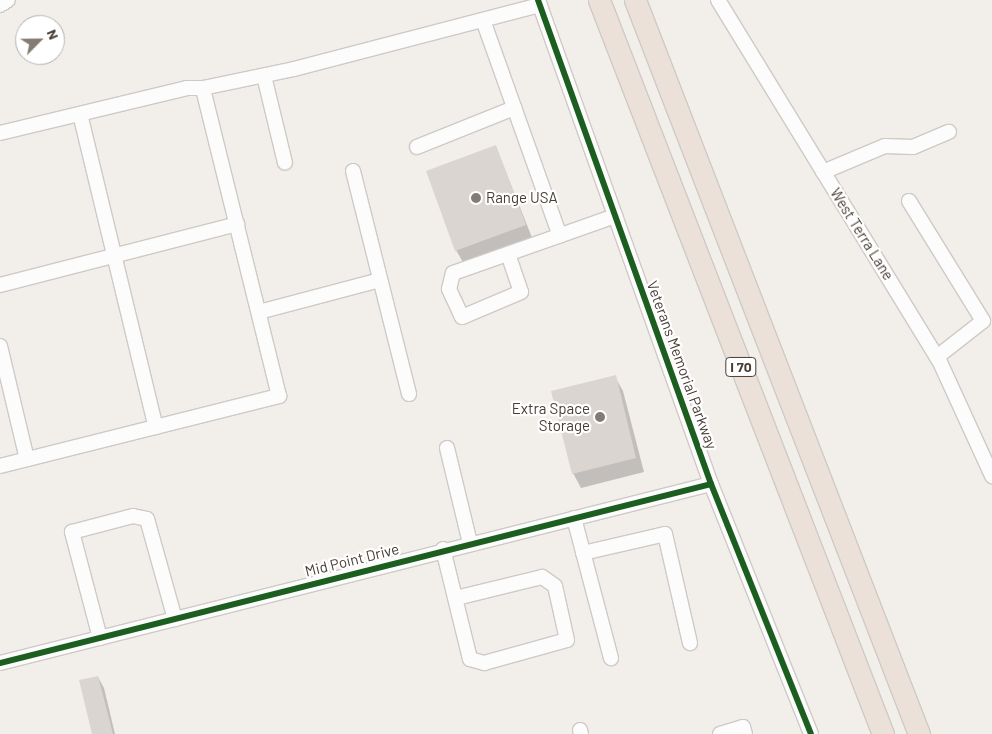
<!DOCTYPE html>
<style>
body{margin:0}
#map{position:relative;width:992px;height:734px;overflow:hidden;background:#f2eeea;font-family:Barlow,sans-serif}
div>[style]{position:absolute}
.shadow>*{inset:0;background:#0003}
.building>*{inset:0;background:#dad5d1}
.roads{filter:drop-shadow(1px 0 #cecac6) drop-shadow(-1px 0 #cecac6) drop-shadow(0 1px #cecac6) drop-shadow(0 -1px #cecac6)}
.minor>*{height:14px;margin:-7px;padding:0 7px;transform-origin:7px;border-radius:7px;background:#fdfcfc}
.highway>*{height:21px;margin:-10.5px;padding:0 10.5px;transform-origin:10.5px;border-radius:10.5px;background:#ece1d9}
.cycleway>*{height:6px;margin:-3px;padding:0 3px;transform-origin:3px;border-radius:3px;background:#1b5e20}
.dots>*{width:14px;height:14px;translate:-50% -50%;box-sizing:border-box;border:2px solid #fff;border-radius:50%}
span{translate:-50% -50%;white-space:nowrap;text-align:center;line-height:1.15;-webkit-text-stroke:4.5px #fff;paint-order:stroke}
.shield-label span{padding:1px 4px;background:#fff;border:1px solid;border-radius:4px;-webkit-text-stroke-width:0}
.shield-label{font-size:14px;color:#483d35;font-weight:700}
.poi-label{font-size:15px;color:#483d35}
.left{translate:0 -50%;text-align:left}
.right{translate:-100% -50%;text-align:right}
.street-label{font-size:15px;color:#483d35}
.north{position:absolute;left:15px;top:15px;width:50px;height:50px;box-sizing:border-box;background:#fff;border:1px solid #b6b1ae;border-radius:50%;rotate:67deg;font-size:14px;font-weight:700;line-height:20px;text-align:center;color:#483d35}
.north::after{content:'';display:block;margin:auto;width:18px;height:22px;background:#847b74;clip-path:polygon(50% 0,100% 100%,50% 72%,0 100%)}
</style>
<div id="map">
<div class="shadow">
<i style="clip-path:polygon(496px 147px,533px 240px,464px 264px,456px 250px)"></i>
<i style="clip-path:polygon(615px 377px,623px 391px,644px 472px,581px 488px,573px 473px)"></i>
<i style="clip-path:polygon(98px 677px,104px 688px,115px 734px,93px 734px)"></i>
</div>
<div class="building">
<i style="clip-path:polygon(496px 145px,526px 225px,455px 251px,426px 171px)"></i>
<i style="clip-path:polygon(616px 375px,636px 458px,572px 474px,551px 391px)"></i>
<i style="clip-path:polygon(98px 676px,113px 734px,92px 734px,79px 680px)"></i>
</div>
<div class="roads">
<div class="minor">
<i style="left:538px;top:0;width:514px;rotate:70.33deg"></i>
<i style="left:711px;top:484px;width:269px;rotate:68.2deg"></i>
<i style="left:718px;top:0;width:422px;rotate:58.5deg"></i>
<i style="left:939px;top:360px;width:128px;rotate:65.4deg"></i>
<i style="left:0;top:5px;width:9px;rotate:-32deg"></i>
<i style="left:483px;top:20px;width:229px;rotate:70.4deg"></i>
<i style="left:264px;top:76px;width:89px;rotate:76.4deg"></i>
<i style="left:80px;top:114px;width:322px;rotate:76.4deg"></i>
<i style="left:0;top:133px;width:192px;rotate:-13.5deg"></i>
<i style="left:187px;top:88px;width:16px"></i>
<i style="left:203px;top:88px;width:93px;rotate:-11.8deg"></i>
<i style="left:294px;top:69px;width:254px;rotate:-14.6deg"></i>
<i style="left:417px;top:147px;width:105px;rotate:-21.9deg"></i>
<i style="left:353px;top:171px;width:230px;rotate:75.9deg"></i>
<i style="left:823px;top:172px;width:67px;rotate:-22.8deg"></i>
<i style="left:885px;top:146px;width:28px;rotate:2deg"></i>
<i style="left:913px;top:147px;width:39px;rotate:-23deg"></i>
<i style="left:909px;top:201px;width:141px;rotate:58.3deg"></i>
<i style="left:983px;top:321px;width:58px;rotate:142deg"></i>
<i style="left:508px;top:254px;width:40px;rotate:71.1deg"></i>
<i style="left:521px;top:292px;width:64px;rotate:157deg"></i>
<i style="left:462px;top:317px;width:31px;rotate:-115deg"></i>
<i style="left:449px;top:289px;width:16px;rotate:-76deg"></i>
<i style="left:453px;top:273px;width:172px;rotate:-19.4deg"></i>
<i style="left:0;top:285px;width:245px;rotate:-14.4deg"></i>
<i style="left:259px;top:312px;width:125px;rotate:-14.8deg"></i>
<i style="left:0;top:346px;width:116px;rotate:76.6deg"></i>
<i style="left:447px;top:448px;width:98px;rotate:76.4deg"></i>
<i style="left:0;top:466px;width:288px;rotate:-14.1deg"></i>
<i style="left:279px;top:396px;width:317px;rotate:-103.9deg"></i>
<i style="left:574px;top:518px;width:145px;rotate:75.2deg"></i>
<i style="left:443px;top:549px;width:113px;rotate:76.2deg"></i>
<i style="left:470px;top:659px;width:15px;rotate:16deg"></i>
<i style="left:484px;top:663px;width:86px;rotate:-15.5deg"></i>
<i style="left:567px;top:640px;width:55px;rotate:-102.5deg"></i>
<i style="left:555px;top:586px;width:16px;rotate:-145deg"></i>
<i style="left:542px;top:577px;width:89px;rotate:166.3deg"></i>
<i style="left:583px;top:553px;width:84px;rotate:-13deg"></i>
<i style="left:665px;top:534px;width:112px;rotate:77.1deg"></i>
<i style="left:100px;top:638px;width:110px;rotate:-104.8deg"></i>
<i style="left:72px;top:532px;width:63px;rotate:-14.7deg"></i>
<i style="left:133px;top:516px;width:14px;rotate:12deg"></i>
<i style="left:147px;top:519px;width:104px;rotate:74.4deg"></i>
<i style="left:0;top:663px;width:733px;rotate:-14.13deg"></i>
<i style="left:580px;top:730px;width:4px;rotate:76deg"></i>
<i style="left:720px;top:734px;width:24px;rotate:-17deg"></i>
<i style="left:743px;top:727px;width:7px;rotate:74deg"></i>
</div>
<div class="highway">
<i style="left:599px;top:0;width:787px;rotate:68.85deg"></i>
<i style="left:635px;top:0;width:787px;rotate:68.85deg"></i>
</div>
</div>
<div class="cycleway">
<i style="left:538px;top:0;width:514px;rotate:70.33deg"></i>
<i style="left:711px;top:484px;width:269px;rotate:68.2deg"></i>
<i style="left:0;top:663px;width:733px;rotate:-14.13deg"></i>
</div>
<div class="dots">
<i style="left:476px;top:198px;background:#847b74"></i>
<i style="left:600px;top:417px;background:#847b74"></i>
</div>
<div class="shield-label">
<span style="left:741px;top:367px">I 70</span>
</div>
<div class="poi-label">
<span class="left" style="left:486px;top:198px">Range USA</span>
<span class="right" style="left:590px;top:417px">Extra Space<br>Storage</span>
</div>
<div class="street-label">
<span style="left:862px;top:234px;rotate:58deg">West Terra Lane</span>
<span style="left:682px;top:365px;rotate:70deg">Veterans Memorial Parkway</span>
<span style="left:352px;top:560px;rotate:-14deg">Mid Point Drive</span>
</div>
<div class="north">N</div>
</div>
